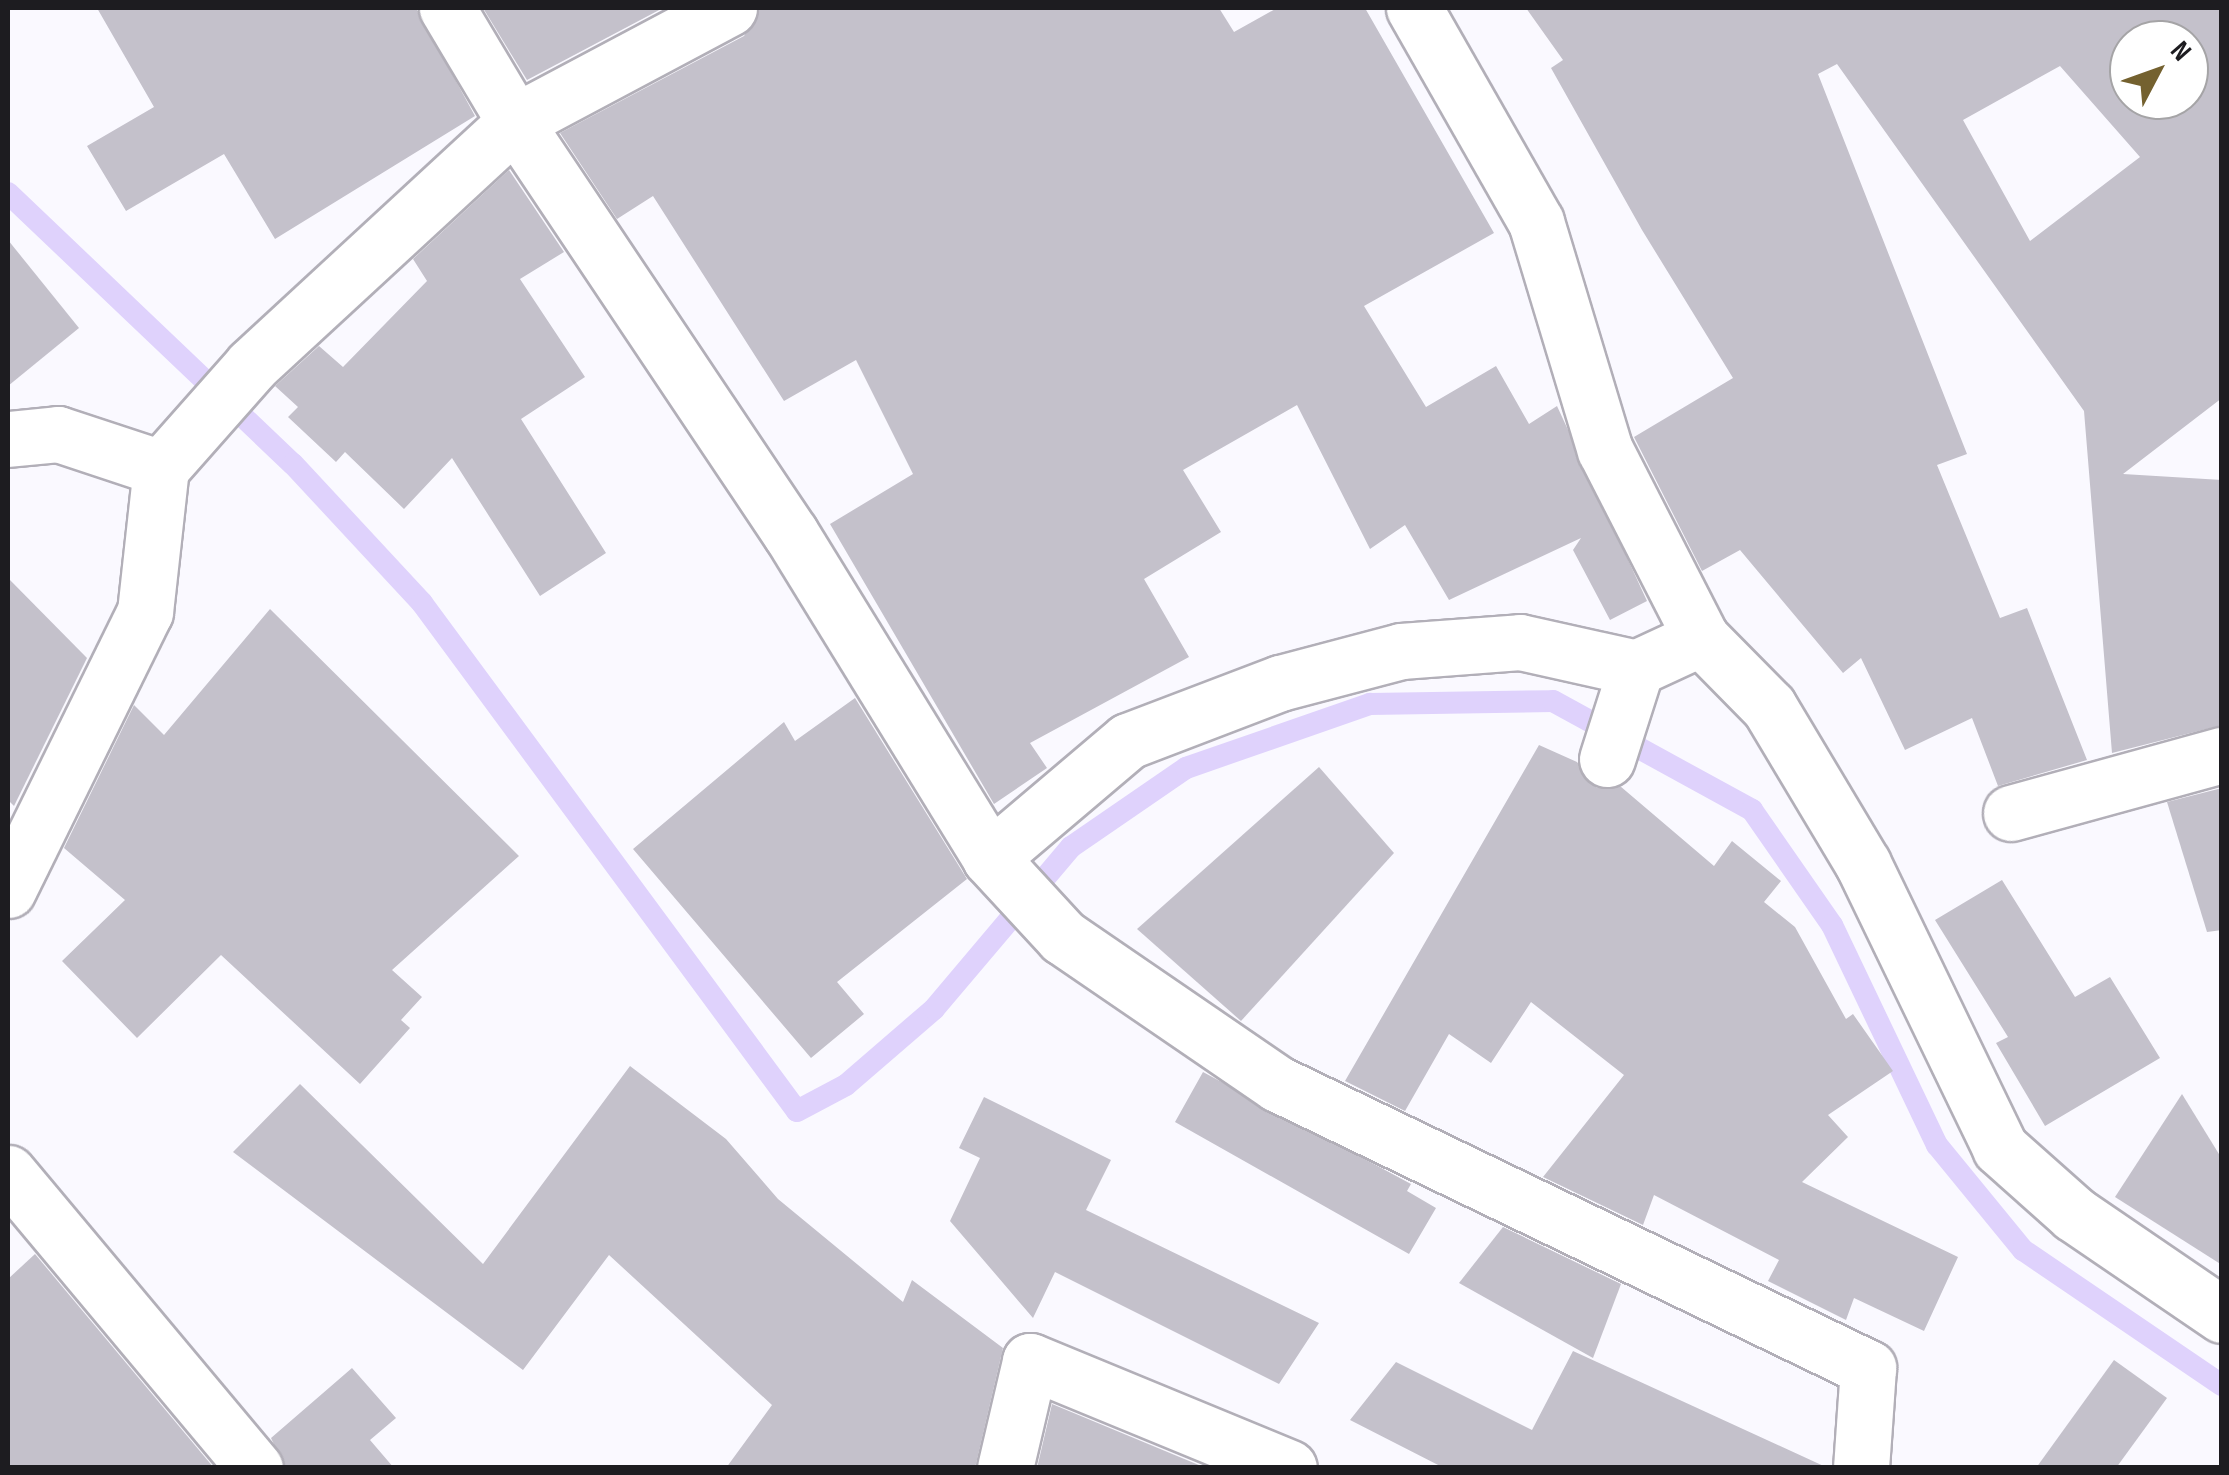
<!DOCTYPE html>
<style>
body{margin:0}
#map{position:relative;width:2229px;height:1475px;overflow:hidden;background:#faf9ff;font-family:"Sofia Sans Condensed",sans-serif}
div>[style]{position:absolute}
.stream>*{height:22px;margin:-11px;padding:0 11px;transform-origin:11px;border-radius:11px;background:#dfd2fc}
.building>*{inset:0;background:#c4c1cb}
.roads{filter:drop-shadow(2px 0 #b2afb8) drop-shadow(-2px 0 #b2afb8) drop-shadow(0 2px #b2afb8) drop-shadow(0 -2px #b2afb8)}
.minor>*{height:55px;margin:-27.5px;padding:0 27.5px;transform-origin:27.5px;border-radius:27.5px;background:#fff}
span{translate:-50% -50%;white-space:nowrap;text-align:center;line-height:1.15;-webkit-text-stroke:8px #fff;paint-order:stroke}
.frame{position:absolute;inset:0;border:10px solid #1d1c20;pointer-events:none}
.north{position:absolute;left:2109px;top:20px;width:100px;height:100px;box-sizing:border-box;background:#fff;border:2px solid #a5a4a6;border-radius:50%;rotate:49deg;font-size:28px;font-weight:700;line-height:40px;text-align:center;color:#1d1c20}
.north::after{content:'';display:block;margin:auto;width:35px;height:45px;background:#74612f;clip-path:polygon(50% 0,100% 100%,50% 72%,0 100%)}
</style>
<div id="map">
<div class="stream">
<i style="left:8px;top:193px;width:393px;rotate:43.6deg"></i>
<i style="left:293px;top:464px;width:190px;rotate:47.1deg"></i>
<i style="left:422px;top:603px;width:631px;rotate:53.57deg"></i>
<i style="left:797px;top:1111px;width:55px;rotate:-28deg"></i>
<i style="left:846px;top:1085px;width:116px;rotate:-40.8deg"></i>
<i style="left:934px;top:1009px;width:212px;rotate:-49.8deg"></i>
<i style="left:1071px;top:847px;width:140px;rotate:-34.5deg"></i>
<i style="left:1186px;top:768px;width:195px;rotate:-19.2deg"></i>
<i style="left:1370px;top:704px;width:183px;rotate:-0.9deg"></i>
<i style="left:1553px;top:701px;width:227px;rotate:28.7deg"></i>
<i style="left:1752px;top:810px;width:140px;rotate:55.2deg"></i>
<i style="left:1832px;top:925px;width:244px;rotate:64.5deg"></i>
<i style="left:1937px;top:1145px;width:136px;rotate:50.7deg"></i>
<i style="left:2023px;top:1250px;width:240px;rotate:34.2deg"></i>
</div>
<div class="building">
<i style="clip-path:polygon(97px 8px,416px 8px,475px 116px,275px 239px,224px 154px,126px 211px,87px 146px,154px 107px)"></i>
<i style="clip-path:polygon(483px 8px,663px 8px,527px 80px)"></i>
<i style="clip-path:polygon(760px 8px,1219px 8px,1234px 32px,1277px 8px,1365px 8px,1494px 233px,1364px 306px,1426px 407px,1496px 366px,1529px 424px,1557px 406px,1647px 601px,1610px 620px,1573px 550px,1581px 538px,1449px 600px,1405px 525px,1370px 549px,1297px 405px,1183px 470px,1221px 532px,1144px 579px,1189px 657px,1030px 743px,1047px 768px,994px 804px,830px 524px,913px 474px,856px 360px,784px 401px,653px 196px,617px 219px,560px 133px,744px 36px)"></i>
<i style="clip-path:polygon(evenodd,1526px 8px,2222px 8px,2222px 398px,2123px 474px,2222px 480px,2222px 725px,2112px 753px,2084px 411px,1837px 64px,1818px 74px,1967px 454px,1937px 465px,2000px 618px,2027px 608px,2087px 760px,1998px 786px,1972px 718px,1905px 750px,1861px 658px,1843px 673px,1740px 550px,1702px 571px,1634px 437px,1733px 378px,1642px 230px,1551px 68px,1563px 60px,1526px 8px,2129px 40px,2189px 40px,2189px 100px,2129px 100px,2129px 40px,1526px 8px,2060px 66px,2140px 157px,2030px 241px,1963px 120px,2060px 66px)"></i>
<i style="clip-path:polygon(509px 170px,564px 252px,520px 279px,585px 377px,521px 419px,606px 553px,540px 596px,452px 458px,404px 509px,345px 452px,336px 462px,288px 417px,298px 407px,275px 386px,319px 346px,343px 367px,427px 281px,413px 259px)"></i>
<i style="clip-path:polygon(8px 240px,79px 328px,8px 386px)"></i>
<i style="clip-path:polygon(8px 578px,87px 658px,14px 806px,8px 800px)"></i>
<i style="clip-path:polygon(270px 609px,519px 856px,392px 970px,422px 997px,401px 1020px,410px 1028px,360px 1084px,221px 955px,137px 1038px,62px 961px,125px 900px,64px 848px,134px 705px,164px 735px)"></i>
<i style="clip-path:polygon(855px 698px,967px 879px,837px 982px,864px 1014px,811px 1058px,633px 849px,784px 722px,795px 741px)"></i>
<i style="clip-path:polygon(1539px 745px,1577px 762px,1597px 788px,1620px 786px,1714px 866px,1732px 841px,1781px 881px,1764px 902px,1795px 927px,1846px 1019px,1853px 1014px,1893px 1071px,1828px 1115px,1848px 1137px,1802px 1182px,1958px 1257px,1924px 1331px,1854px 1298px,1846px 1320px,1768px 1281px,1779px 1260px,1654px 1195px,1643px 1225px,1543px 1177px,1624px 1075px,1531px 1002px,1491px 1063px,1449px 1034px,1405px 1111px,1345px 1081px)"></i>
<i style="clip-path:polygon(1319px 767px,1394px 853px,1241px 1021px,1137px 929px)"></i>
<i style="clip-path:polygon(2222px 788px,2222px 930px,2207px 932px,2167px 802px)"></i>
<i style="clip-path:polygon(2002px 880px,2075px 997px,2110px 977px,2160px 1058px,2045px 1126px,1996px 1043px,2008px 1037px,1935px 920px)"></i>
<i style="clip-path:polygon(630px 1066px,726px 1139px,778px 1199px,903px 1302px,912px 1280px,1003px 1348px,975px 1468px,726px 1468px,772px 1405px,609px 1255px,523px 1370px,233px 1152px,300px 1084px,483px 1264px)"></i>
<i style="clip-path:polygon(1203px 1072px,1411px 1184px,1407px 1191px,1436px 1208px,1409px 1254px,1175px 1122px)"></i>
<i style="clip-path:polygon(2182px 1094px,2222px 1159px,2222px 1265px,2115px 1197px)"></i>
<i style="clip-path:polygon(984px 1097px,1111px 1160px,1086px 1210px,1319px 1323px,1279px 1384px,1055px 1272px,1033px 1318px,950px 1221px,980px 1158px,959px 1148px)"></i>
<i style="clip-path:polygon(1503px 1227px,1621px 1284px,1593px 1358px,1459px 1283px)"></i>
<i style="clip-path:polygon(35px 1254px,214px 1468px,8px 1468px,8px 1279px)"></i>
<i style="clip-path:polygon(1573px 1351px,1828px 1468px,1444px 1468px,1350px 1420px,1396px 1362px,1532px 1430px)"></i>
<i style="clip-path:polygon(2114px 1360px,2167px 1398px,2116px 1468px,2036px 1468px)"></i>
<i style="clip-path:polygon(352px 1368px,396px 1418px,370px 1440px,394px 1468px,285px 1468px,271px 1438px)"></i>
<i style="clip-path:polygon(1052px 1404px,1206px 1468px,1037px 1468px)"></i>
</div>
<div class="roads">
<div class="minor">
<i style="left:729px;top:8px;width:242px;rotate:152deg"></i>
<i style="left:515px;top:122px;width:496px;rotate:56.2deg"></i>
<i style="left:791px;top:534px;width:380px;rotate:58.4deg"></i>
<i style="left:990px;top:858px;width:108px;rotate:47.3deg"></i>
<i style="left:1063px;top:937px;width:260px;rotate:34.4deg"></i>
<i style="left:1278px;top:1084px;width:655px;rotate:25.7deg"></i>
<i style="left:1868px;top:1368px;width:100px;rotate:94deg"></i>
<i style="left:1414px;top:8px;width:246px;rotate:60.3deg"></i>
<i style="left:1536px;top:222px;width:238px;rotate:73.2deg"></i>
<i style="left:1605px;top:450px;width:211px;rotate:62.9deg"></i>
<i style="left:1701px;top:638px;width:97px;rotate:45.4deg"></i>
<i style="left:1769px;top:707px;width:183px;rotate:59.1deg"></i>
<i style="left:1863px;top:864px;width:315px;rotate:64.2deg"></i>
<i style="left:2000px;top:1148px;width:99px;rotate:41.7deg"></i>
<i style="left:2074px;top:1214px;width:179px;rotate:34.3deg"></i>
<i style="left:8px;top:439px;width:50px;rotate:-5.7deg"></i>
<i style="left:58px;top:434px;width:108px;rotate:18.3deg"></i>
<i style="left:1607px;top:759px;width:96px;rotate:-72.3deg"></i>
<i style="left:2011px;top:813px;width:219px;rotate:-15.4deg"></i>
<i style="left:990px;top:858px;width:181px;rotate:-40.3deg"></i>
<i style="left:1128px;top:741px;width:163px;rotate:-20.9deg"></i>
<i style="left:1280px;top:683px;width:125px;rotate:-14.8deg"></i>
<i style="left:1401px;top:651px;width:119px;rotate:-4.3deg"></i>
<i style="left:1520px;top:642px;width:119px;rotate:12.6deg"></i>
<i style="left:1636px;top:668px;width:72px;rotate:-24.8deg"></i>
<i style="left:8px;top:890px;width:310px;rotate:-63.8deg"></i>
<i style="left:145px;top:612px;width:145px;rotate:-83.7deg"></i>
<i style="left:161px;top:468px;width:137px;rotate:-48.5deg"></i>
<i style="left:252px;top:365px;width:358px;rotate:-42.7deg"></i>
<i style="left:515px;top:122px;width:133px;rotate:-120.8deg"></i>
<i style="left:8px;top:1173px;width:385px;rotate:50.1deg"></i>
<i style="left:1005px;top:1468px;width:110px;rotate:-76.8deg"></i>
<i style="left:1030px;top:1361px;width:280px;rotate:22.4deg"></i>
</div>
</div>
<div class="frame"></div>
<div class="north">N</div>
</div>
